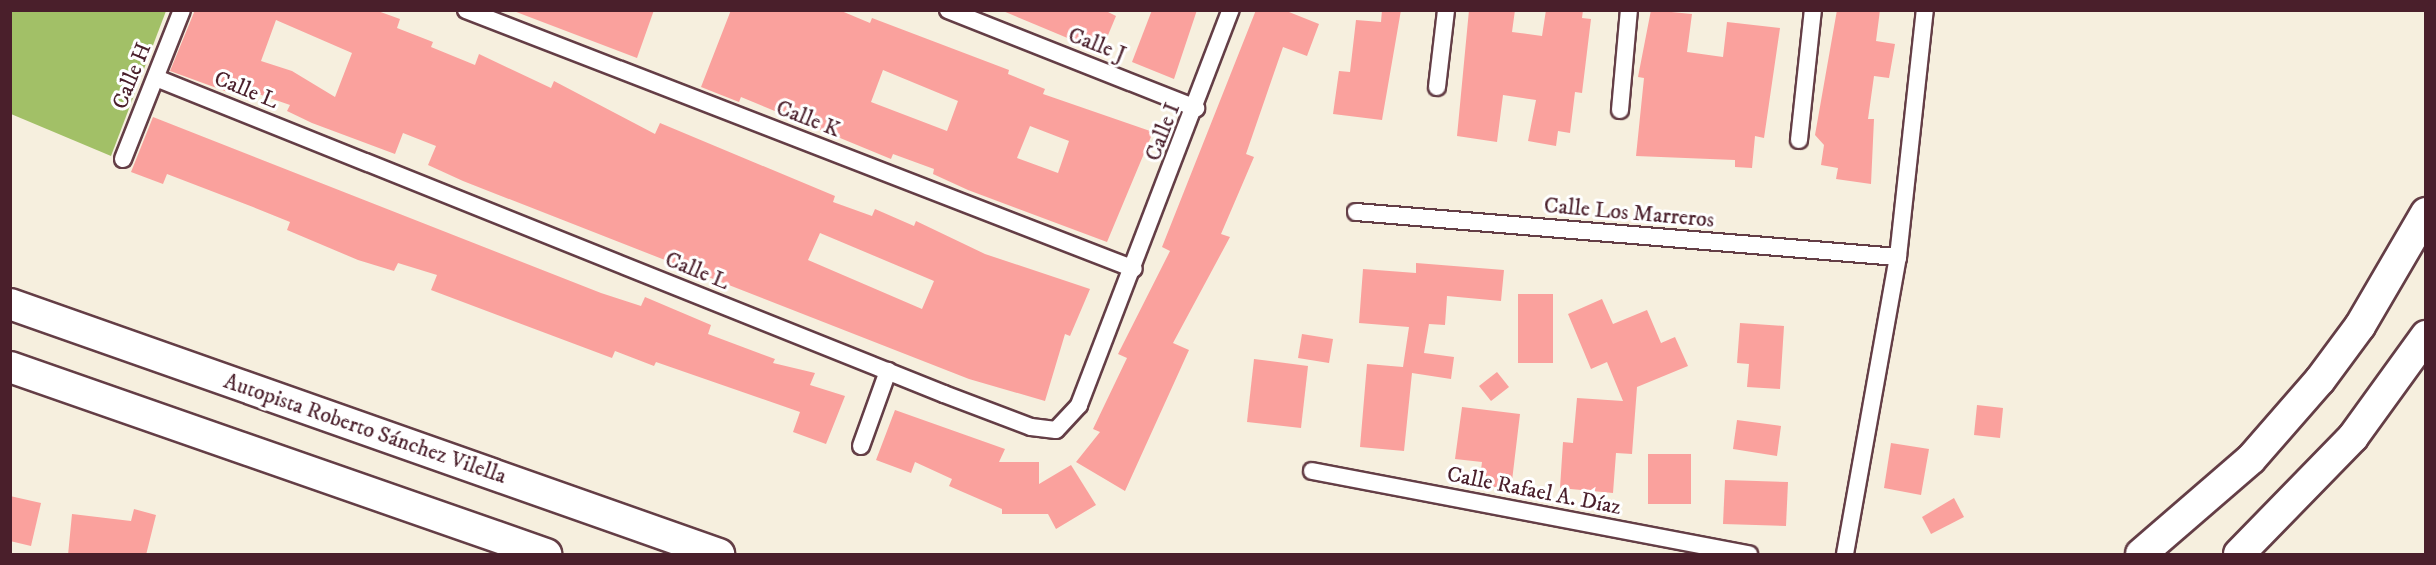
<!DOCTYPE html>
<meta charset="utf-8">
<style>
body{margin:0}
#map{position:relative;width:2436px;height:565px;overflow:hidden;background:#f6efde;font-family:"IM FELL DW Pica",serif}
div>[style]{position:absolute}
.green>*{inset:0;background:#a2c067}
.building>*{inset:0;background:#faa19d}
.roads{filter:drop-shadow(2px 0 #643e46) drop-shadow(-2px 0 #643e46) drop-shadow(0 2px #643e46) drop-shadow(0 -2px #643e46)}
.minor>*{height:16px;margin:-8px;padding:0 8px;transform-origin:8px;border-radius:8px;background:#fff}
.motorway>*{height:30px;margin:-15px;padding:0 15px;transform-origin:15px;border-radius:15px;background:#fff}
span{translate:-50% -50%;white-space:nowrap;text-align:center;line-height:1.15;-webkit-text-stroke:6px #fff;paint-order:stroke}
.street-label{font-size:22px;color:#4a1f2b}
.frame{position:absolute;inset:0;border:12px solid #4a1f2b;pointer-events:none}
</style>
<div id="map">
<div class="green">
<i style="clip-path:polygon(10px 11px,166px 11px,111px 156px,11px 114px)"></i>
</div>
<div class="building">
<i style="clip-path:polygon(evenodd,195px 10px,375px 10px,400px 19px,397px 28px,433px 42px,431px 47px,475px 65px,479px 54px,551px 88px,554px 81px,655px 134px,660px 123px,835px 196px,833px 202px,872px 216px,875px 209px,914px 226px,916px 221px,985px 254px,1090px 289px,1070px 336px,1065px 334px,1045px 401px,969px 379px,463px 181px,428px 165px,436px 146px,403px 133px,395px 154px,312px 123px,287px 111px,290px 105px,250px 91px,247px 99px,170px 71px,195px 10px,276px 20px,352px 53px,335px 97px,292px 71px,261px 61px,276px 20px,195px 10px,820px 233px,934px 281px,922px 309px,808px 260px,820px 233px)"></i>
<i style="clip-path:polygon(511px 10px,654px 10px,637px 58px)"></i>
<i style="clip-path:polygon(evenodd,731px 10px,839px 10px,870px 23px,872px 18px,1009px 70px,1008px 74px,1045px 89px,1043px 94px,1153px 132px,1107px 242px,968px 190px,933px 174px,934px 169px,893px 154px,891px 159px,741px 97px,739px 102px,701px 87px,731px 10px,883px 70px,958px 101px,947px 131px,871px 102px,883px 70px,731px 10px,1030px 126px,1069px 141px,1058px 173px,1017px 158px,1030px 126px)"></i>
<i style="clip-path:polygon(1104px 10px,1116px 16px,1101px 52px,1003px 11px)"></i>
<i style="clip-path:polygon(1152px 10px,1197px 10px,1174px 79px,1132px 62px)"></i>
<i style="clip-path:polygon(1256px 10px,1284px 10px,1319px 24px,1307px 56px,1283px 47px,1246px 154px,1254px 157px,1221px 234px,1230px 237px,1173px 343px,1189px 350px,1125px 491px,1076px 462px,1100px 432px,1093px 429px,1127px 358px,1118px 354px,1170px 251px,1162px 247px)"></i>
<i style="clip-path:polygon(1382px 10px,1401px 10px,1382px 120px,1333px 114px,1339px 71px,1350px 72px,1356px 20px,1381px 22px)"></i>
<i style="clip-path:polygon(1469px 10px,1515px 10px,1512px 32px,1542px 36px,1546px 10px,1583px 10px,1582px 18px,1591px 19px,1582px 93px,1575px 92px,1570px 133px,1558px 131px,1556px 146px,1528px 141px,1536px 100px,1503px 95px,1497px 142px,1457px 136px)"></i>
<i style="clip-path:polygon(1651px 10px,1692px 14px,1687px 52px,1723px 57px,1727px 22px,1780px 28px,1764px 138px,1755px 136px,1752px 168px,1735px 167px,1735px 160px,1636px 156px,1644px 78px,1638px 77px)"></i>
<i style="clip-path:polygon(1837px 10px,1880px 10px,1876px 41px,1895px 44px,1889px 78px,1874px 76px,1868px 119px,1874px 119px,1871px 184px,1836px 179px,1838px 168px,1821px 165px,1824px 145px,1815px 135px)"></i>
<i style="clip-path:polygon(153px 117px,601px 293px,641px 306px,645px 297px,711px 325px,708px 334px,775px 359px,773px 363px,815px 373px,810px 385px,845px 396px,826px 444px,793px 432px,800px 412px,656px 362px,654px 366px,615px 351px,612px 358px,431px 290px,437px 275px,398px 263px,394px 271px,358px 260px,287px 230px,290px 222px,253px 207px,167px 174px,163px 184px,131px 172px)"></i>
<i style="clip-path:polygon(1416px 263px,1504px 270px,1501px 301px,1447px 296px,1445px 325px,1429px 324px,1424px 353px,1454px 357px,1451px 379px,1412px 373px,1404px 451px,1360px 447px,1367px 364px,1403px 367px,1409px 327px,1359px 323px,1363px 269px,1416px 273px)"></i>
<i style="clip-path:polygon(1518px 294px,1553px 294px,1553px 363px,1518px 363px)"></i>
<i style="clip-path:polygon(1602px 299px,1613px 324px,1647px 310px,1661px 343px,1675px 337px,1688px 366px,1637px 387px,1632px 454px,1616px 453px,1613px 493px,1560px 488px,1563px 442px,1573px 443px,1577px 398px,1623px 401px,1607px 362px,1591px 369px,1568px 314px)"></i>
<i style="clip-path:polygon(1740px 323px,1784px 326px,1780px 389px,1747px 387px,1749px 364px,1737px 363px)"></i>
<i style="clip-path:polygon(1302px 334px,1333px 339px,1329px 363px,1298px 358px)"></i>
<i style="clip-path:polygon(1254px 359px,1308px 366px,1301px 428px,1247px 422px)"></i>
<i style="clip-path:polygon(1497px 372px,1509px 387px,1491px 401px,1479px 386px)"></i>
<i style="clip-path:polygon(1977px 405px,2003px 408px,2000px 438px,1974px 435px)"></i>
<i style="clip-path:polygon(1462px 407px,1520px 414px,1511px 489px,1479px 485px,1482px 462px,1455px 459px)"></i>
<i style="clip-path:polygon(895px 410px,1005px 449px,999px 462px,1039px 462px,1039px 484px,1071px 465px,1096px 505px,1056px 529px,1048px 514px,1002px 514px,1002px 509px,949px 486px,952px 479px,915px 462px,911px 473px,876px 460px)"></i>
<i style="clip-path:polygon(1737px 420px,1781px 426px,1777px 456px,1733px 449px)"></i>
<i style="clip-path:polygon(1891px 443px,1929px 449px,1921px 495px,1884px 488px)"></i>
<i style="clip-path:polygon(1648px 454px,1691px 454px,1691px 504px,1648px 504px)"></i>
<i style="clip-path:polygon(1725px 480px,1788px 482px,1786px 526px,1723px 524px)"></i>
<i style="clip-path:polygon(10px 496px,41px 503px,31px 546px,10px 541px)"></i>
<i style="clip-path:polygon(1954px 498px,1964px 517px,1931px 534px,1922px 517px)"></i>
<i style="clip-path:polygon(134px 509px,156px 515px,146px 555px,68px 555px,72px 514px,131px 521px)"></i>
</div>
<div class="roads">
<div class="minor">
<i style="left:466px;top:10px;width:716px;rotate:21.19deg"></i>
<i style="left:948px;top:10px;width:267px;rotate:21.6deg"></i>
<i style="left:156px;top:78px;width:849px;rotate:21.85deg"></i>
<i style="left:944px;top:394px;width:93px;rotate:20.8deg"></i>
<i style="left:1031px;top:427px;width:25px;rotate:7deg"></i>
<i style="left:1056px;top:430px;width:34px;rotate:-47deg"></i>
<i style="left:1079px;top:405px;width:423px;rotate:-69deg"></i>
<i style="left:1437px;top:87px;width:78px;rotate:-83.3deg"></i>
<i style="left:1620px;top:110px;width:100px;rotate:-84.9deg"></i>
<i style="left:1799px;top:140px;width:131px;rotate:-83.9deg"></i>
<i style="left:123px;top:159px;width:160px;rotate:-68.4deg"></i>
<i style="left:1356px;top:212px;width:544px;rotate:4.75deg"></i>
<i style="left:861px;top:446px;width:80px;rotate:-70.2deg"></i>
<i style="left:1312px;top:471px;width:445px;rotate:10.8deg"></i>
<i style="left:1845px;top:554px;width:302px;rotate:-79.9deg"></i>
<i style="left:1898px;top:257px;width:248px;rotate:-83.8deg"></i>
</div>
<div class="motorway">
<i style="left:10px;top:304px;width:752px;rotate:19.42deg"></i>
<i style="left:10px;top:367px;width:568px;rotate:19.23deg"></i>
<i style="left:2141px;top:554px;width:145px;rotate:-40.8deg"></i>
<i style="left:2251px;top:459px;width:105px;rotate:-48.9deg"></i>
<i style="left:2320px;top:380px;width:67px;rotate:-53.5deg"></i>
<i style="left:2360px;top:326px;width:131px;rotate:-59.7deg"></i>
<i style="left:2239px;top:554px;width:163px;rotate:-45.7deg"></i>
<i style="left:2353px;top:437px;width:125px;rotate:-54.1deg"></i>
</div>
</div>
<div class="street-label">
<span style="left:1097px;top:45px;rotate:21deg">Calle J</span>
<span style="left:132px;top:76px;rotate:-68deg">Calle H</span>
<span style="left:246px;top:90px;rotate:22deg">Calle L</span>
<span style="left:808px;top:119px;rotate:21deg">Calle K</span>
<span style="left:1163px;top:132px;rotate:-69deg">Calle I</span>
<span style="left:1629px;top:213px;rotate:5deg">Calle Los Marreros</span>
<span style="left:697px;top:271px;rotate:22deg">Calle L</span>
<span style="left:365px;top:429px;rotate:19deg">Autopista Roberto Sánchez Vilella</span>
<span style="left:1534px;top:491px;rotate:11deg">Calle Rafael A. Díaz</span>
</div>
<div class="frame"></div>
</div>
